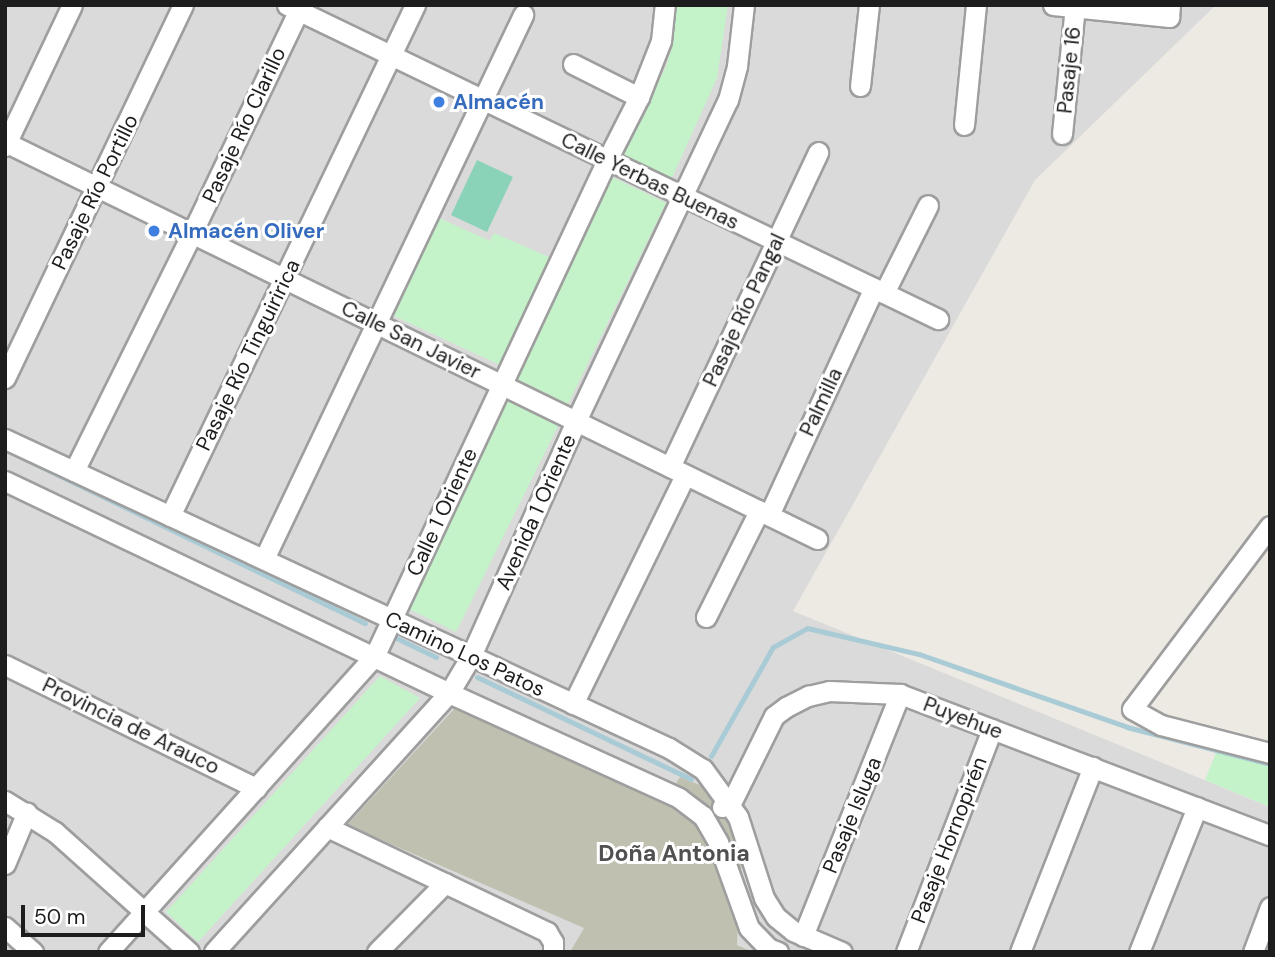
<!DOCTYPE html>
<meta charset="utf-8">
<style>
body{margin:0}
#map{position:relative;width:1275px;height:957px;overflow:hidden;background:#edeae4;font-family:"DM Sans",sans-serif}
div>[style]{position:absolute}
.residential>*{inset:0;background:#dbdada}
.construction>*{inset:0;background:#c0c0b1}
.park>*{inset:0;background:#c5f3c9}
.pitch>*{inset:0;background:#8bd3b8}
.stream>*{height:5px;margin:-2.5px;padding:0 2.5px;transform-origin:2.5px;border-radius:2.5px;background:#a9cbd6}
.roads{filter:drop-shadow(2px 0 #9e9e9e) drop-shadow(-2px 0 #9e9e9e) drop-shadow(0 2px #9e9e9e) drop-shadow(0 -2px #9e9e9e)}
.minor>*{height:19px;margin:-9.5px;padding:0 9.5px;transform-origin:9.5px;border-radius:9.5px;background:#fff}
.dots>*{width:19px;height:19px;translate:-50% -50%;box-sizing:border-box;border:4px solid #fff;border-radius:50%}
span{translate:-50% -50%;white-space:nowrap;text-align:center;line-height:1.15;-webkit-text-stroke:6px #fff;paint-order:stroke}
.street-label{font-size:21px;color:#1d1d1d}
.shop-label{font-size:21px;color:#366cbe;font-weight:700}
.left{translate:0 -50%;text-align:left}
.neighbourhood-label{font-size:23px;color:#505050;font-weight:700}
.frame{position:absolute;inset:0;border:7px solid #1d1d1d;pointer-events:none}
.scale{position:absolute;left:21px;top:905px;width:124px;height:32px;box-sizing:border-box;border:4px solid #1d1d1d;border-top:0;padding-left:9px;font-size:21px;line-height:24px;white-space:nowrap;color:#1d1d1d;-webkit-text-stroke:5px #fff;paint-order:stroke}
</style>
<div id="map">
<div class="residential">
<i style="clip-path:polygon(5px 5px,1216px 5px,1035px 180px,793px 611px,1270px 807px,1270px 952px,753px 952px,737px 945px,742px 858px,570px 952px,5px 952px)"></i>
</div>
<div class="construction">
<i style="clip-path:polygon(455px 708px,663px 803px,680px 777px,717px 792px,742px 858px,737px 945px,753px 952px,570px 952px,584px 928px,347px 825px)"></i>
</div>
<div class="park">
<i style="clip-path:polygon(676px 5px,728px 5px,717px 78px,672px 178px,621px 155px,666px 67px,672px 46px)"></i>
<i style="clip-path:polygon(612px 177px,666px 203px,568px 404px,515px 378px)"></i>
<i style="clip-path:polygon(439px 218px,490px 241px,494px 233px,549px 257px,500px 365px,394px 316px)"></i>
<i style="clip-path:polygon(509px 397px,560px 422px,456px 632px,405px 607px)"></i>
<i style="clip-path:polygon(380px 676px,420px 698px,198px 942px,166px 912px)"></i>
<i style="clip-path:polygon(1217px 750px,1270px 766px,1270px 807px,1205px 780px)"></i>
</div>
<div class="pitch">
<i style="clip-path:polygon(477px 160px,513px 177px,487px 232px,451px 215px)"></i>
</div>
<div class="stream">
<i style="left:21px;top:457px;width:382px;rotate:25.8deg"></i>
<i style="left:390px;top:635px;width:51px;rotate:25.6deg"></i>
<i style="left:477px;top:677px;width:237px;rotate:25.5deg"></i>
<i style="left:711px;top:756px;width:125px;rotate:-60.4deg"></i>
<i style="left:773px;top:647px;width:39px;rotate:-29deg"></i>
<i style="left:807px;top:628px;width:115px;rotate:13.1deg"></i>
<i style="left:919px;top:654px;width:220px;rotate:19.3deg"></i>
<i style="left:1127px;top:727px;width:148px;rotate:14.5deg"></i>
</div>
<div class="roads">
<div class="minor">
<i style="left:287px;top:5px;width:723px;rotate:25.75deg"></i>
<i style="left:1053px;top:5px;width:117px;rotate:5.9deg"></i>
<i style="left:1169px;top:17px;width:12px;rotate:-85deg"></i>
<i style="left:573px;top:64px;width:74px;rotate:26.6deg"></i>
<i style="left:860px;top:86px;width:81px;rotate:-83.7deg"></i>
<i style="left:964px;top:125px;width:121px;rotate:-84.3deg"></i>
<i style="left:1062px;top:134px;width:130px;rotate:-84.2deg"></i>
<i style="left:5px;top:142px;width:904px;rotate:26.05deg"></i>
<i style="left:5px;top:146px;width:156px;rotate:-64.6deg"></i>
<i style="left:884px;top:293px;width:98px;rotate:-63.4deg"></i>
<i style="left:5px;top:378px;width:413px;rotate:-64.5deg"></i>
<i style="left:5px;top:439px;width:732px;rotate:24.96deg"></i>
<i style="left:669px;top:748px;width:40px;rotate:32deg"></i>
<i style="left:703px;top:769px;width:59px;rotate:53.9deg"></i>
<i style="left:738px;top:817px;width:85px;rotate:72.2deg"></i>
<i style="left:764px;top:898px;width:22px;rotate:58deg"></i>
<i style="left:776px;top:917px;width:22px;rotate:39deg"></i>
<i style="left:793px;top:931px;width:53px;rotate:23.2deg"></i>
<i style="left:670px;top:467px;width:348px;rotate:-64.8deg"></i>
<i style="left:74px;top:471px;width:266px;rotate:-63.6deg"></i>
<i style="left:192px;top:233px;width:253px;rotate:-64.4deg"></i>
<i style="left:5px;top:481px;width:492px;rotate:25.5deg"></i>
<i style="left:449px;top:693px;width:253px;rotate:24.5deg"></i>
<i style="left:679px;top:798px;width:30px;rotate:37deg"></i>
<i style="left:703px;top:816px;width:30px;rotate:60deg"></i>
<i style="left:718px;top:842px;width:91px;rotate:70.2deg"></i>
<i style="left:749px;top:928px;width:28px;rotate:46deg"></i>
<i style="left:768px;top:948px;width:11px;rotate:22deg"></i>
<i style="left:769px;top:515px;width:250px;rotate:-65.2deg"></i>
<i style="left:170px;top:516px;width:567px;rotate:-64.38deg"></i>
<i style="left:1270px;top:526px;width:229px;rotate:127deg"></i>
<i style="left:1132px;top:709px;width:33px;rotate:29deg"></i>
<i style="left:1161px;top:725px;width:113px;rotate:14.4deg"></i>
<i style="left:264px;top:559px;width:603px;rotate:-64.54deg"></i>
<i style="left:706px;top:617px;width:119px;rotate:-63.4deg"></i>
<i style="left:5px;top:665px;width:280px;rotate:26.1deg"></i>
<i style="left:573px;top:704px;width:255px;rotate:-63.9deg"></i>
<i style="left:5px;top:801px;width:59px;rotate:31.8deg"></i>
<i style="left:55px;top:832px;width:180px;rotate:41.8deg"></i>
<i style="left:722px;top:807px;width:8px;rotate:-14deg"></i>
<i style="left:730px;top:805px;width:99px;rotate:-63.7deg"></i>
<i style="left:774px;top:716px;width:15px;rotate:-37deg"></i>
<i style="left:786px;top:707px;width:25px;rotate:-27deg"></i>
<i style="left:808px;top:696px;width:22px;rotate:-13deg"></i>
<i style="left:829px;top:691px;width:71px;rotate:2.4deg"></i>
<i style="left:900px;top:694px;width:396px;rotate:20.9deg"></i>
<i style="left:327px;top:827px;width:244px;rotate:25.5deg"></i>
<i style="left:547px;top:932px;width:12px;rotate:59deg"></i>
<i style="left:553px;top:942px;width:10px;rotate:90deg"></i>
<i style="left:5px;top:864px;width:56px;rotate:-67.1deg"></i>
<i style="left:5px;top:927px;width:38px;rotate:42deg"></i>
<i style="left:803px;top:936px;width:261px;rotate:-68.2deg"></i>
<i style="left:108px;top:952px;width:397px;rotate:-48deg"></i>
<i style="left:374px;top:657px;width:549px;rotate:-64.88deg"></i>
<i style="left:607px;top:160px;width:71px;rotate:-63.1deg"></i>
<i style="left:639px;top:97px;width:60px;rotate:-68.6deg"></i>
<i style="left:661px;top:41px;width:36px;rotate:-84deg"></i>
<i style="left:214px;top:952px;width:350px;rotate:-47.8deg"></i>
<i style="left:449px;top:693px;width:43px;rotate:-59.3deg"></i>
<i style="left:471px;top:656px;width:257px;rotate:-65.9deg"></i>
<i style="left:576px;top:421px;width:355px;rotate:-64.7deg"></i>
<i style="left:728px;top:100px;width:35px;rotate:-75deg"></i>
<i style="left:737px;top:66px;width:61px;rotate:-83.5deg"></i>
<i style="left:377px;top:952px;width:97px;rotate:-45.4deg"></i>
<i style="left:906px;top:952px;width:239px;rotate:-68.9deg"></i>
<i style="left:1020px;top:952px;width:199px;rotate:-68.5deg"></i>
<i style="left:1139px;top:952px;width:156px;rotate:-68.2deg"></i>
<i style="left:1253px;top:952px;width:48px;rotate:-69.3deg"></i>
</div>
</div>
<div class="dots">
<i style="left:439px;top:102px;background:#3f7fe0"></i>
<i style="left:154px;top:231px;background:#3f7fe0"></i>
</div>
<div class="street-label">
<span style="left:1069px;top:70px;rotate:-84deg">Pasaje 16</span>
<span style="left:244px;top:125px;rotate:-65deg">Pasaje Río Clarillo</span>
<span style="left:650px;top:181px;rotate:26deg">Calle Yerbas Buenas</span>
<span style="left:95px;top:192px;rotate:-64deg">Pasaje Río Portillo</span>
<span style="left:744px;top:310px;rotate:-65deg">Pasaje Río Pangal</span>
<span style="left:411px;top:340px;rotate:26deg">Calle San Javier</span>
<span style="left:248px;top:355px;rotate:-64deg">Pasaje Río Tinguiririca</span>
<span style="left:821px;top:402px;rotate:-65deg">Palmilla</span>
<span style="left:442px;top:512px;rotate:-65deg">Calle 1 Oriente</span>
<span style="left:536px;top:512px;rotate:-66deg">Avenida 1 Oriente</span>
<span style="left:465px;top:654px;rotate:25deg">Camino Los Patos</span>
<span style="left:963px;top:718px;rotate:21deg">Puyehue</span>
<span style="left:131px;top:726px;rotate:26deg">Provincia de Arauco</span>
<span style="left:852px;top:815px;rotate:-68deg">Pasaje Isluga</span>
<span style="left:949px;top:840px;rotate:-69deg">Pasaje Hornopirén</span>
</div>
<div class="shop-label">
<span class="left" style="left:453px;top:102px">Almacén</span>
<span class="left" style="left:168px;top:231px">Almacén Oliver</span>
</div>
<div class="neighbourhood-label">
<span style="left:674px;top:853px">Doña Antonia</span>
</div>
<div class="frame"></div>
<div class="scale">50 m</div>
</div>
